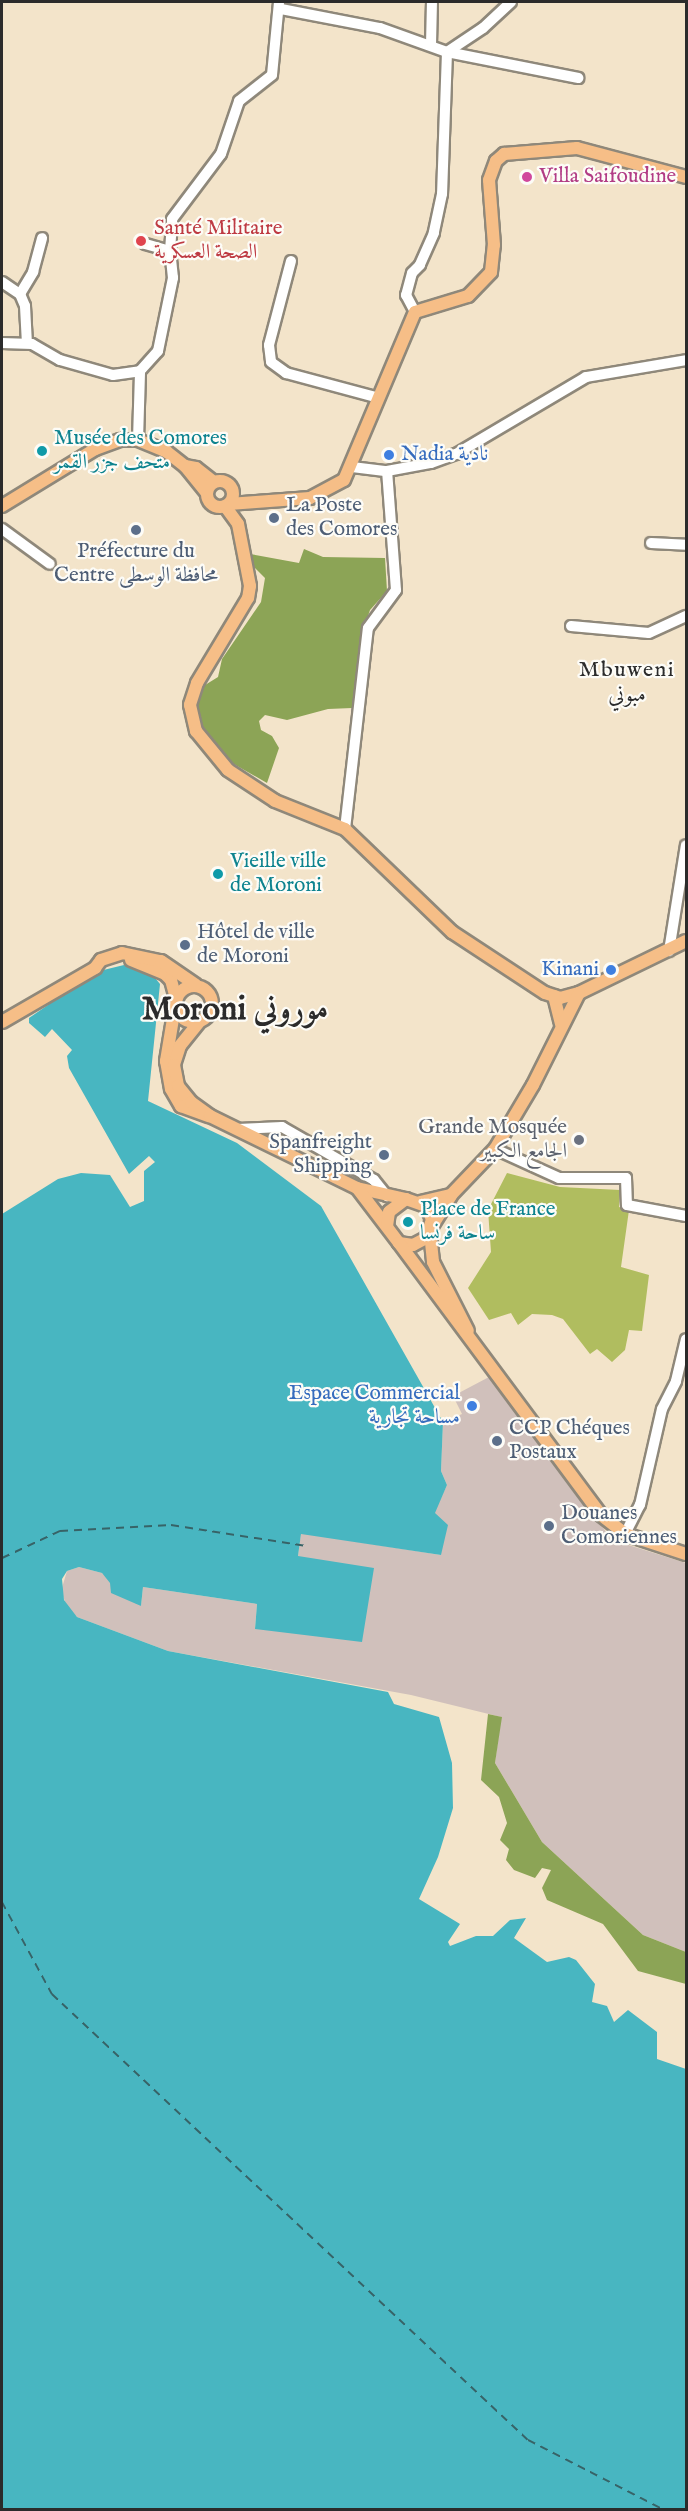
<!DOCTYPE html>
<meta charset="utf-8">
<style>
body{margin:0}
#map{position:relative;width:688px;height:2511px;overflow:hidden;background:#f3e4ca;font-family:"IM FELL English",Amiri,serif}
div>[style]{position:absolute}
.industrial>*{inset:0;background:#d0c0bb}
.green>*{inset:0;background:#b0bd5f}
.forest>*{inset:0;background:#8ca456}
.water>*{inset:0;background:#48b6c1}
.ferry>*{height:1.5px;margin-top:-0.75px;transform-origin:0;background:repeating-linear-gradient(90deg,#376367 0 8px,transparent 0 14px)}
.roads{filter:drop-shadow(2px 0 #8f887a) drop-shadow(-2px 0 #8f887a) drop-shadow(0 2px #8f887a) drop-shadow(0 -2px #8f887a)}
.minor>*{height:10px;margin:-5px;padding:0 5px;transform-origin:5px;border-radius:5px;background:#fff}
.major>*{height:12px;margin:-6px;padding:0 6px;transform-origin:6px;border-radius:6px;background:#f6be87}
.major>.ring{margin:-6px;padding:0;box-sizing:content-box;background:none;border:12px solid #f6be87;border-radius:50%}
.dots>*{width:16px;height:16px;translate:-50% -50%;box-sizing:border-box;border:3px solid #fdfcf7;border-radius:50%}
span{translate:-50% -50%;white-space:nowrap;text-align:center;line-height:1.15;-webkit-text-stroke:4.5px #fdfcf7;paint-order:stroke}
.hotel-label{font-size:21px;color:#b23c85}
.left{translate:0 -50%;text-align:left}
.health-label{font-size:21px;color:#be3a42}
.culture-label{font-size:21px;color:#0d838f}
.shop-label{font-size:21px;color:#366cbe}
.right{translate:-100% -50%;text-align:right}
.service-label{font-size:21px;color:#4e5e75}
.worship-label{font-size:21px;color:#5b616d}
.neighbourhood-label{font-size:22px;color:#2b2b2b;letter-spacing:1.5px}
.town-label{font-size:33px;color:#2b2b2b;font-weight:700}
.frame{position:absolute;inset:0;border:3px solid #2b2b2b;pointer-events:none}
</style>
<div id="map">
<div class="industrial">
<i style="clip-path:polygon(489px 1377px,607px 1533px,622px 1543px,686px 1563px,686px 1952px,643px 1935px,542px 1842px,495px 1763px,501px 1717px,411px 1695px,168px 1651px,77px 1617px,67px 1607px,61px 1591px,67px 1571px,79px 1567px,102px 1573px,141px 1606px,143px 1587px,257px 1604px,255px 1628px,298px 1556px,301px 1533px,441px 1555px,434px 1513px,447px 1485px,441px 1471px,443px 1422px,462px 1414px,453px 1396px)"></i>
</div>
<div class="green">
<i style="clip-path:polygon(507px 1173px,560px 1187px,620px 1190px,619px 1207px,629px 1210px,621px 1267px,649px 1275px,642px 1331px,629px 1330px,625px 1350px,612px 1362px,597px 1349px,590px 1354px,563px 1319px,552px 1315px,532px 1314px,518px 1325px,511px 1313px,489px 1320px,468px 1288px,491px 1252px,488px 1210px)"></i>
</div>
<div class="forest">
<i style="clip-path:polygon(304px 549px,323px 557px,385px 558px,387px 591px,370px 610px,362px 634px,352px 708px,328px 709px,287px 720px,265px 715px,259px 721px,261px 730px,272px 736px,279px 748px,267px 783px,218px 755px,193px 715px,197px 690px,218px 677px,222px 659px,261px 602px,265px 578px,249px 562px,250px 554px,299px 563px)"></i>
<i style="clip-path:polygon(488px 1714px,502px 1717px,495px 1763px,542px 1842px,643px 1935px,686px 1952px,686px 1984px,638px 1971px,603px 1924px,547px 1900px,542px 1888px,551px 1870px,542px 1868px,535px 1878px,514px 1870px,506px 1860px,509px 1849px,500px 1840px,507px 1823px,499px 1797px,481px 1780px)"></i>
</div>
<div class="water">
<i style="clip-path:polygon(124px 965px,151px 973px,160px 984px,148px 1101px,237px 1143px,321px 1206px,443px 1422px,441px 1471px,447px 1485px,435px 1513px,448px 1525px,441px 1555px,301px 1534px,298px 1556px,374px 1568px,362px 1642px,255px 1629px,257px 1604px,143px 1587px,141px 1606px,111px 1593px,110px 1583px,102px 1573px,79px 1567px,67px 1571px,62px 1579px,64px 1600px,77px 1617px,168px 1651px,388px 1692px,394px 1704px,439px 1717px,452px 1763px,453px 1808px,438px 1857px,419px 1899px,460px 1924px,448px 1942px,450px 1946px,476px 1936px,493px 1936px,510px 1920px,526px 1918px,514px 1938px,547px 1962px,569px 1957px,576px 1960px,595px 1984px,592px 2002px,607px 2006px,614px 2022px,628px 2010px,657px 2032px,657px 2059px,686px 2069px,686px 2509px,2px 2510px,2px 1214px,58px 1179px,81px 1173px,110px 1175px,130px 1207px,144px 1201px,144px 1171px,155px 1162px,149px 1156px,129px 1174px,69px 1068px,67px 1056px,72px 1050px,52px 1029px,45px 1037px,29px 1023px,29px 1018px,48px 1005px,51px 995px,87px 974px)"></i>
</div>
<div class="ferry">
<i style="left:2px;top:1558px;width:64px;rotate:-25deg"></i>
<i style="left:60px;top:1531px;width:111px;rotate:-3.1deg"></i>
<i style="left:171px;top:1525px;width:137px;rotate:8.8deg"></i>
<i style="left:2px;top:1902px;width:105px;rotate:61.5deg"></i>
<i style="left:52px;top:1994px;width:652px;rotate:43.14deg"></i>
<i style="left:528px;top:2440px;width:153px;rotate:27.2deg"></i>
</div>
<div class="roads">
<div class="minor">
<i style="left:511px;top:2px;width:38px;rotate:137deg"></i>
<i style="left:483px;top:28px;width:43px;rotate:146.3deg"></i>
<i style="left:447px;top:52px;width:134px;rotate:11.2deg"></i>
<i style="left:281px;top:9px;width:101px;rotate:10.9deg"></i>
<i style="left:380px;top:28px;width:71px;rotate:19.7deg"></i>
<i style="left:447px;top:52px;width:142px;rotate:92deg"></i>
<i style="left:442px;top:194px;width:40px;rotate:102deg"></i>
<i style="left:434px;top:233px;width:35px;rotate:114deg"></i>
<i style="left:420px;top:265px;width:11px;rotate:135deg"></i>
<i style="left:412px;top:273px;width:23px;rotate:105deg"></i>
<i style="left:406px;top:295px;width:19px;rotate:62deg"></i>
<i style="left:431px;top:45px;width:43px;rotate:-88.7deg"></i>
<i style="left:170px;top:251px;width:32px;rotate:-86deg"></i>
<i style="left:172px;top:219px;width:81px;rotate:-53deg"></i>
<i style="left:221px;top:154px;width:56px;rotate:-71.2deg"></i>
<i style="left:239px;top:101px;width:42px;rotate:-38.2deg"></i>
<i style="left:272px;top:75px;width:73px;rotate:-84.5deg"></i>
<i style="left:291px;top:261px;width:87px;rotate:104.7deg"></i>
<i style="left:269px;top:345px;width:17px;rotate:83deg"></i>
<i style="left:271px;top:362px;width:19px;rotate:36deg"></i>
<i style="left:286px;top:373px;width:96px;rotate:15deg"></i>
<i style="left:2px;top:282px;width:22px;rotate:34deg"></i>
<i style="left:20px;top:294px;width:13px;rotate:67deg"></i>
<i style="left:25px;top:306px;width:37px;rotate:87deg"></i>
<i style="left:20px;top:294px;width:26px;rotate:-59deg"></i>
<i style="left:33px;top:272px;width:35px;rotate:-75deg"></i>
<i style="left:2px;top:343px;width:30px;rotate:2deg"></i>
<i style="left:32px;top:344px;width:32px;rotate:30deg"></i>
<i style="left:60px;top:360px;width:55px;rotate:15.8deg"></i>
<i style="left:113px;top:375px;width:27px;rotate:-8deg"></i>
<i style="left:138px;top:440px;width:69px;rotate:-88.3deg"></i>
<i style="left:140px;top:371px;width:27px;rotate:-48deg"></i>
<i style="left:158px;top:351px;width:75px;rotate:-78.4deg"></i>
<i style="left:173px;top:278px;width:27px;rotate:-96deg"></i>
<i style="left:170px;top:251px;width:26px;rotate:-164deg"></i>
<i style="left:352px;top:467px;width:35px;rotate:7deg"></i>
<i style="left:387px;top:471px;width:45px;rotate:-10.3deg"></i>
<i style="left:431px;top:463px;width:27px;rotate:-20deg"></i>
<i style="left:456px;top:454px;width:151px;rotate:-30.6deg"></i>
<i style="left:586px;top:377px;width:101px;rotate:-9.6deg"></i>
<i style="left:2px;top:529px;width:59px;rotate:36.1deg"></i>
<i style="left:651px;top:543px;width:35px;rotate:3deg"></i>
<i style="left:571px;top:626px;width:78px;rotate:5.1deg"></i>
<i style="left:649px;top:633px;width:41px;rotate:-24.7deg"></i>
<i style="left:345px;top:829px;width:202px;rotate:-83.5deg"></i>
<i style="left:368px;top:628px;width:47px;rotate:-53.6deg"></i>
<i style="left:396px;top:590px;width:119px;rotate:-94.3deg"></i>
<i style="left:669px;top:951px;width:107px;rotate:-80.9deg"></i>
<i style="left:238px;top:1129px;width:44px;rotate:-2.6deg"></i>
<i style="left:282px;top:1127px;width:106px;rotate:29.9deg"></i>
<i style="left:374px;top:1180px;width:21px;rotate:51deg"></i>
<i style="left:495px;top:1149px;width:70px;rotate:24.4deg"></i>
<i style="left:559px;top:1178px;width:67px"></i>
<i style="left:626px;top:1178px;width:27px;rotate:88deg"></i>
<i style="left:627px;top:1205px;width:60px;rotate:10.6deg"></i>
<i style="left:625px;top:1534px;width:33px;rotate:-63deg"></i>
<i style="left:640px;top:1505px;width:98px;rotate:-77.1deg"></i>
<i style="left:662px;top:1409px;width:31px;rotate:-63deg"></i>
<i style="left:676px;top:1381px;width:43px;rotate:-76.6deg"></i>
</div>
<div class="major">
<i style="left:185px;top:466px;width:11px;rotate:10deg"></i>
<i style="left:196px;top:468px;width:23px;rotate:38deg"></i>
<i class="ring" style="left:207px;top:481px;width:14px;height:14px"></i>
<i style="left:229px;top:504px;width:81px;rotate:-4.2deg"></i>
<i style="left:310px;top:498px;width:38px;rotate:-28deg"></i>
<i style="left:344px;top:480px;width:182px;rotate:-67.1deg"></i>
<i style="left:415px;top:312px;width:55px;rotate:-16.8deg"></i>
<i style="left:468px;top:296px;width:33px;rotate:-46deg"></i>
<i style="left:491px;top:272px;width:27px;rotate:-84deg"></i>
<i style="left:494px;top:245px;width:65px;rotate:-94.4deg"></i>
<i style="left:489px;top:180px;width:20px;rotate:-70deg"></i>
<i style="left:496px;top:161px;width:11px;rotate:-41deg"></i>
<i style="left:504px;top:154px;width:73px;rotate:-4.7deg"></i>
<i style="left:577px;top:148px;width:113px;rotate:14.9deg"></i>
<i style="left:2px;top:506px;width:109px;rotate:-31.5deg"></i>
<i style="left:95px;top:449px;width:27px;rotate:-20deg"></i>
<i style="left:120px;top:440px;width:18px"></i>
<i style="left:138px;top:440px;width:31px;rotate:22deg"></i>
<i style="left:167px;top:452px;width:23px;rotate:38deg"></i>
<i style="left:185px;top:466px;width:35px;rotate:51deg"></i>
<i style="left:225px;top:506px;width:22px;rotate:54deg"></i>
<i style="left:238px;top:524px;width:63px;rotate:79deg"></i>
<i style="left:250px;top:586px;width:12px;rotate:99deg"></i>
<i style="left:248px;top:598px;width:99px;rotate:121deg"></i>
<i style="left:197px;top:683px;width:23px;rotate:108deg"></i>
<i style="left:190px;top:705px;width:27px;rotate:77deg"></i>
<i style="left:196px;top:731px;width:50px;rotate:50.6deg"></i>
<i style="left:228px;top:770px;width:56px;rotate:33.4deg"></i>
<i style="left:275px;top:801px;width:75px;rotate:21.8deg"></i>
<i style="left:345px;top:829px;width:149px;rotate:43.9deg"></i>
<i style="left:452px;top:932px;width:111px;rotate:33.3deg"></i>
<i style="left:545px;top:993px;width:16px;rotate:18deg"></i>
<i style="left:560px;top:998px;width:20px;rotate:-15deg"></i>
<i style="left:579px;top:993px;width:119px;rotate:-25.9deg"></i>
<i style="left:131px;top:960px;width:35px;rotate:22deg"></i>
<i style="left:164px;top:973px;width:10px;rotate:45deg"></i>
<i style="left:171px;top:980px;width:20px;rotate:75deg"></i>
<i class="ring" style="left:176px;top:986px;width:24px;height:24px"></i>
<i style="left:554px;top:996px;width:29px;rotate:76deg"></i>
<i style="left:175px;top:1007px;width:55px;rotate:99.5deg"></i>
<i style="left:166px;top:1061px;width:28px;rotate:80deg"></i>
<i style="left:171px;top:1089px;width:20px;rotate:60deg"></i>
<i style="left:181px;top:1106px;width:30px;rotate:20deg"></i>
<i style="left:200px;top:1021px;width:32px;rotate:129deg"></i>
<i style="left:180px;top:1046px;width:20px;rotate:108deg"></i>
<i style="left:174px;top:1065px;width:21px;rotate:79deg"></i>
<i style="left:178px;top:1086px;width:21px;rotate:51deg"></i>
<i style="left:191px;top:1102px;width:24px;rotate:36deg"></i>
<i style="left:210px;top:1116px;width:164px;rotate:26.1deg"></i>
<i style="left:357px;top:1188px;width:50px;rotate:12.7deg"></i>
<i style="left:2px;top:1022px;width:108px;rotate:-30.1deg"></i>
<i style="left:95px;top:968px;width:10px;rotate:-53deg"></i>
<i style="left:101px;top:960px;width:22px;rotate:-18deg"></i>
<i style="left:122px;top:953px;width:40px;rotate:12deg"></i>
<i style="left:161px;top:961px;width:42px;rotate:34.4deg"></i>
<i style="left:358px;top:1189px;width:68px;rotate:52.8deg"></i>
<i style="left:399px;top:1243px;width:14px;rotate:8deg"></i>
<i style="left:413px;top:1245px;width:15px;rotate:-28deg"></i>
<i style="left:426px;top:1238px;width:20px;rotate:-72deg"></i>
<i style="left:432px;top:1219px;width:14px;rotate:-115deg"></i>
<i style="left:426px;top:1206px;width:21px;rotate:-161deg"></i>
<i style="left:406px;top:1199px;width:21px;rotate:143deg"></i>
<i style="left:389px;top:1212px;width:14px;rotate:98deg"></i>
<i style="left:420px;top:1202px;width:32px;rotate:-13deg"></i>
<i style="left:432px;top:1226px;width:36px;rotate:-58deg"></i>
<i style="left:451px;top:1195px;width:64px;rotate:-46.3deg"></i>
<i style="left:495px;top:1149px;width:74px;rotate:-59.3deg"></i>
<i style="left:533px;top:1085px;width:103px;rotate:-63.4deg"></i>
<i style="left:430px;top:1233px;width:29px;rotate:84deg"></i>
<i style="left:433px;top:1262px;width:77px;rotate:63.1deg"></i>
<i style="left:399px;top:1243px;width:339px;rotate:53.4deg"></i>
<i style="left:601px;top:1515px;width:31px;rotate:38deg"></i>
<i style="left:625px;top:1534px;width:64px;rotate:18.2deg"></i>
</div>
</div>
<div class="dots">
<i style="left:527px;top:177px;background:#d1479c"></i>
<i style="left:141px;top:241px;background:#e0444e"></i>
<i style="left:42px;top:451px;background:#0f9aa8"></i>
<i style="left:389px;top:455px;background:#3f7fe0"></i>
<i style="left:274px;top:518px;background:#5c6f8a"></i>
<i style="left:136px;top:530px;background:#5c6f8a"></i>
<i style="left:218px;top:874px;background:#0f9aa8"></i>
<i style="left:185px;top:945px;background:#5c6f8a"></i>
<i style="left:611px;top:970px;background:#3f7fe0"></i>
<i style="left:579px;top:1140px;background:#6b7280"></i>
<i style="left:384px;top:1155px;background:#5c6f8a"></i>
<i style="left:408px;top:1222px;background:#0f9aa8"></i>
<i style="left:472px;top:1406px;background:#3f7fe0"></i>
<i style="left:497px;top:1441px;background:#5c6f8a"></i>
<i style="left:549px;top:1526px;background:#5c6f8a"></i>
</div>
<div class="hotel-label">
<span class="left" style="left:539px;top:177px">Villa Saifoudine</span>
</div>
<div class="health-label">
<span class="left" style="left:154px;top:241px">Santé Militaire<br>الصحة العسكرية</span>
</div>
<div class="culture-label">
<span class="left" style="left:54px;top:451px">Musée des Comores<br>متحف جزر القمر</span>
<span class="left" style="left:230px;top:874px">Vieille ville<br>de Moroni</span>
<span class="left" style="left:420px;top:1222px">Place de France<br>ساحة فرنسا</span>
</div>
<div class="shop-label">
<span class="left" style="left:401px;top:455px">Nadia نادية</span>
<span class="right" style="left:599px;top:970px">Kinani</span>
<span class="right" style="left:460px;top:1406px">Espace Commercial<br>مساحة تجارية</span>
</div>
<div class="service-label">
<span class="left" style="left:286px;top:518px">La Poste<br>des Comores</span>
<span style="left:136px;top:564px">Préfecture du<br>Centre محافظة الوسطى</span>
<span class="left" style="left:197px;top:945px">Hôtel de ville<br>de Moroni</span>
<span class="right" style="left:372px;top:1155px">Spanfreight<br>Shipping</span>
<span class="left" style="left:509px;top:1441px">CCP Chéques<br>Postaux</span>
<span class="left" style="left:561px;top:1526px">Douanes<br>Comoriennes</span>
</div>
<div class="worship-label">
<span class="right" style="left:567px;top:1140px">Grande Mosquée<br>الجامع الكبير</span>
</div>
<div class="neighbourhood-label">
<span style="left:627px;top:683px">Mbuweni<br>مبوني</span>
</div>
<div class="town-label">
<span style="left:235px;top:1011px">Moroni موروني</span>
</div>
<div class="frame"></div>
</div>
